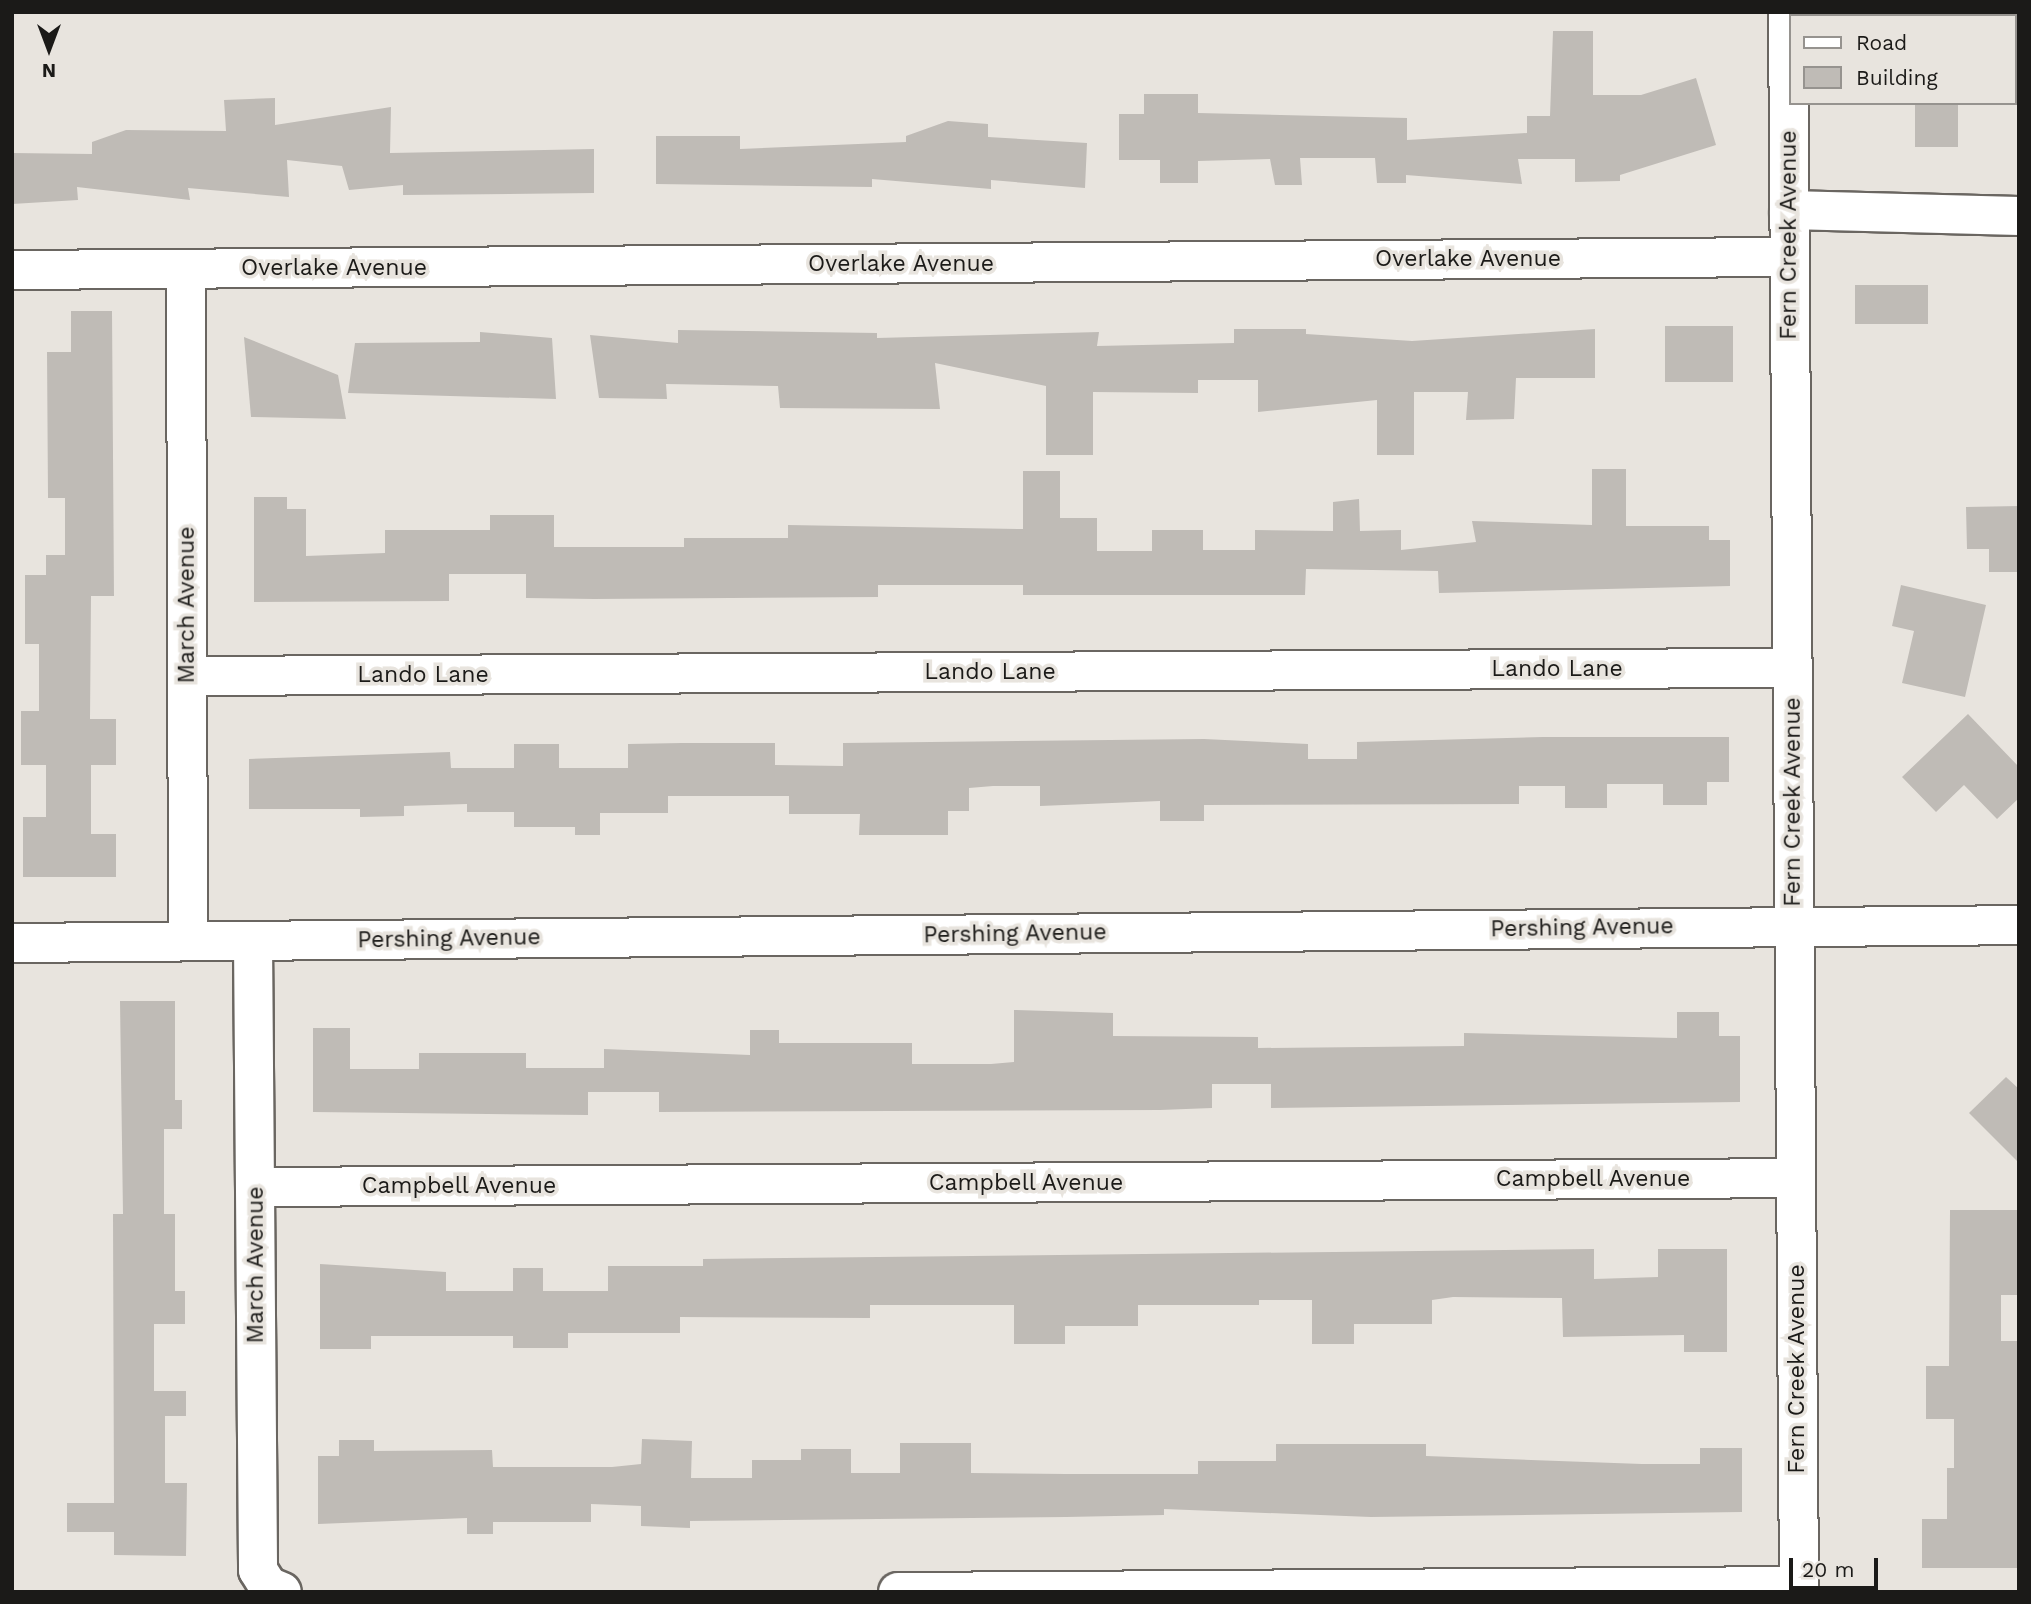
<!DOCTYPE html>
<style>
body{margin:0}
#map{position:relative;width:2031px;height:1604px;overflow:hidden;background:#e8e4de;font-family:"Work Sans",sans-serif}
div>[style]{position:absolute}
.building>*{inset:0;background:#bfbbb6}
.roads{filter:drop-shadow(2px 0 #6a6661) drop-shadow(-2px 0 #6a6661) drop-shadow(0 2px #6a6661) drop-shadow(0 -2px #6a6661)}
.minor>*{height:38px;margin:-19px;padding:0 19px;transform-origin:19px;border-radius:19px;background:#fff}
span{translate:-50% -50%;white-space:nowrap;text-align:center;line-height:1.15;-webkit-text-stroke:7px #e8e4de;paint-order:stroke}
.street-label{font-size:23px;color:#1b1a18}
.frame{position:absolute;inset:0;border:14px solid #1b1a18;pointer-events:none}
.legend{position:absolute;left:1789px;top:14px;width:228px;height:91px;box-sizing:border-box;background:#e8e4de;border:2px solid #96938f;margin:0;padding:9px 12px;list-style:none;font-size:21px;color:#1b1a18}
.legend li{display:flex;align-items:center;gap:14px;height:35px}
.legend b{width:35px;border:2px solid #96938f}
.north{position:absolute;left:14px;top:14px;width:70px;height:70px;-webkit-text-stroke:5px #e8e4de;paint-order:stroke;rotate:180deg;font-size:19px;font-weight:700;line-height:28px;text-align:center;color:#1b1a18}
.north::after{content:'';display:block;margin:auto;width:24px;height:32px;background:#1b1a18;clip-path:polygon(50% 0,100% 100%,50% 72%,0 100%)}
.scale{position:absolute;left:1789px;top:1558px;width:89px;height:32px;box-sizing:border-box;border:4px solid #1b1a18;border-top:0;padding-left:9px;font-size:21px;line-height:24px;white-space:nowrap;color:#1b1a18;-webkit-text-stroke:5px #e8e4de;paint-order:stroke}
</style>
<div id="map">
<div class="building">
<i style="clip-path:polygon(1553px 31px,1593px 31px,1593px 95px,1641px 95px,1696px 78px,1716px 145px,1620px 175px,1620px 181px,1575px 182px,1575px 159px,1518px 159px,1522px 184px,1406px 175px,1406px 183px,1377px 183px,1375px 158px,1300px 158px,1302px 185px,1275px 185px,1270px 159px,1198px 161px,1198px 183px,1160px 183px,1160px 160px,1119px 160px,1119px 114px,1144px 114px,1144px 94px,1198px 94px,1198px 113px,1407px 118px,1407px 140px,1527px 133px,1527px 116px,1550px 116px)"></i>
<i style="clip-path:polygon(275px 98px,275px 125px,391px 107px,390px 153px,594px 149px,594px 193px,403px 195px,403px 185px,349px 190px,342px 166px,287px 160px,289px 197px,188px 188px,190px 200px,77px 187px,78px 200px,12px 204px,12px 153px,92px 154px,92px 142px,126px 130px,226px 131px,224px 100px)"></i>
<i style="clip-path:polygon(1915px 103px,1958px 103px,1958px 147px,1915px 147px)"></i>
<i style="clip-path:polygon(948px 121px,988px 124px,988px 137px,1087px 143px,1085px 188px,991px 180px,991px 189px,872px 179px,872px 187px,656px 184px,656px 136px,740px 136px,740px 149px,906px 142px,906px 136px)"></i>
<i style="clip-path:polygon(1855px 285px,1928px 285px,1928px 324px,1855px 324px)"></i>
<i style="clip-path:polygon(71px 311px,112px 311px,114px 596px,91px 596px,90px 719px,116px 719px,116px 765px,91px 765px,91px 834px,116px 834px,116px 877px,23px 877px,23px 817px,46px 817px,46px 765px,21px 765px,21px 711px,39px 711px,39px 644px,25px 644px,25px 575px,46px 575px,46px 555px,65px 555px,65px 498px,48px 498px,47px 352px,71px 352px)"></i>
<i style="clip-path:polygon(1665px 326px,1733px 326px,1733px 382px,1665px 382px)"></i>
<i style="clip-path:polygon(1234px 329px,1306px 329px,1306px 334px,1412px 341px,1595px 329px,1595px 378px,1516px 378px,1514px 419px,1466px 420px,1468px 392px,1414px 392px,1414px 455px,1377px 455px,1377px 400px,1258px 412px,1258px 380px,1198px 380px,1198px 393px,1093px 392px,1093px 455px,1046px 455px,1046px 386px,935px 363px,940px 409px,780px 408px,778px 386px,666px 384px,667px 399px,599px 398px,590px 335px,678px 343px,678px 330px,877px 333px,877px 338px,1099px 332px,1097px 346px,1234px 343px)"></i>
<i style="clip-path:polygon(480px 332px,552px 338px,556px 399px,348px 393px,355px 343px,480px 342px)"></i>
<i style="clip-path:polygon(244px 337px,338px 375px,346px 419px,251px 417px)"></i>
<i style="clip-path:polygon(1592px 469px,1626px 469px,1626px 526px,1709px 526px,1709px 540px,1730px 540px,1730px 586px,1439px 593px,1438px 571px,1306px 569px,1305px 595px,1023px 595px,1023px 585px,878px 585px,878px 597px,594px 599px,526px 598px,526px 574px,449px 574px,449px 601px,254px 602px,254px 497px,287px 497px,287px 509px,306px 509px,306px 556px,385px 553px,385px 530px,490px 530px,490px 515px,554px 515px,554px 547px,684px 547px,684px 538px,788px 538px,788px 525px,1023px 529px,1023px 471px,1060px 471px,1060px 518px,1097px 518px,1097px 551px,1152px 551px,1152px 530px,1203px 530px,1203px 550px,1255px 550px,1255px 530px,1333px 531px,1333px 502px,1359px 499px,1360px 531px,1401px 530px,1401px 550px,1476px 542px,1472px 521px,1592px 525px)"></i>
<i style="clip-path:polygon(2019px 506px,2019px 572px,1989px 572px,1989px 549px,1967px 549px,1966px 507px)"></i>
<i style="clip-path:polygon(1901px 585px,1986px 605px,1965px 697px,1902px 683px,1914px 631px,1892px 626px)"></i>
<i style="clip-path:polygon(1968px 714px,2019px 767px,2019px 798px,1997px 819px,1964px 785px,1936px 812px,1902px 777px)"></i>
<i style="clip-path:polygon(1543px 737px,1729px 737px,1729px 782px,1707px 782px,1707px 805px,1663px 805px,1663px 784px,1607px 784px,1607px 808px,1565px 808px,1565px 786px,1519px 786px,1519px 804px,1204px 805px,1204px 821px,1160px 821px,1160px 801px,1040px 806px,1040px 786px,993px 786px,969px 788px,969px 811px,948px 811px,948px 835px,859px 835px,860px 814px,789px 814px,789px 796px,668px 796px,668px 813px,600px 813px,600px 835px,575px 835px,575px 827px,514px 827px,514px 812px,467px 812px,467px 804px,404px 806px,404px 816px,360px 817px,360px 809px,249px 809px,249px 759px,450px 752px,451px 768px,514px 768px,514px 744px,559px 744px,559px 768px,628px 768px,628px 744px,682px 743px,775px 743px,775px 765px,843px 766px,843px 743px,1204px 739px,1308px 744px,1308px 759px,1357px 759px,1357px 742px)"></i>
<i style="clip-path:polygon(120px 1001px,175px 1001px,175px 1100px,182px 1100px,182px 1129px,164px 1129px,164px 1214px,175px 1214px,175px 1291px,185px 1291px,185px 1324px,154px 1324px,154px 1391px,186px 1391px,186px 1416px,165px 1416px,165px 1483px,187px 1483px,186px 1556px,114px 1555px,114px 1532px,67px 1532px,67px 1503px,114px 1503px,113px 1214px,123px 1214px)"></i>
<i style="clip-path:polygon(1014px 1010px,1113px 1013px,1113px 1036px,1258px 1037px,1258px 1048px,1464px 1046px,1464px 1033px,1677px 1038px,1677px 1012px,1719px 1012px,1719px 1036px,1740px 1036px,1740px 1102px,1271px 1108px,1271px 1084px,1212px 1084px,1212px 1108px,1160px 1110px,659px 1112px,659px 1092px,588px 1092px,588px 1115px,313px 1112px,313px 1028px,350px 1028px,350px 1069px,419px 1069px,419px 1053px,526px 1053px,526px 1068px,604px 1068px,604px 1049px,750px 1055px,750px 1030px,779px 1030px,779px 1043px,912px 1043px,912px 1064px,991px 1064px,1014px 1062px)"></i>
<i style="clip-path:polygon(2006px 1077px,2019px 1089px,2019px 1163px,1969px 1113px)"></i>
<i style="clip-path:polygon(1950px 1210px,2019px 1210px,2019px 1295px,2001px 1295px,2001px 1341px,2019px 1341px,2019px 1568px,1922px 1568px,1922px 1519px,1947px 1519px,1947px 1468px,1954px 1468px,1954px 1419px,1926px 1419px,1926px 1366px,1949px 1366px)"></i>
<i style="clip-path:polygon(1594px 1249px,1594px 1279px,1658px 1277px,1658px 1249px,1727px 1249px,1727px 1352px,1684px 1352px,1684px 1335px,1563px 1337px,1562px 1298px,1453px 1297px,1432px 1300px,1432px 1324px,1354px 1324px,1354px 1344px,1312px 1344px,1312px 1300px,1259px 1300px,1259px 1305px,1138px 1305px,1138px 1326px,1065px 1326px,1065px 1344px,1014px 1344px,1014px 1305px,870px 1305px,870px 1318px,680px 1317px,680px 1333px,568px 1333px,568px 1348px,513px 1348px,513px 1336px,371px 1336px,371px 1349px,320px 1349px,320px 1264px,446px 1272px,446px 1291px,513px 1291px,513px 1268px,543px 1268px,543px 1291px,608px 1291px,608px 1266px,703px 1266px,703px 1259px)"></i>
<i style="clip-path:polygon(642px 1439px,692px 1441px,691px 1478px,752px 1478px,752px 1460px,801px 1460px,801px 1449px,851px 1449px,851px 1473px,900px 1473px,900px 1443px,971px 1443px,971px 1473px,1066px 1474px,1198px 1474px,1198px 1461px,1276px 1461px,1276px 1444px,1426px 1444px,1426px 1456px,1642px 1464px,1700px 1464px,1700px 1448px,1742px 1448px,1742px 1512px,1371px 1517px,1164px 1509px,1164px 1515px,1066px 1517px,690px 1521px,690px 1528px,641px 1526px,641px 1506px,591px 1504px,591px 1522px,493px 1522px,493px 1534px,467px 1534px,467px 1518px,318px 1524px,318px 1456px,339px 1456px,339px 1440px,374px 1440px,374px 1451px,492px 1450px,493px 1467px,612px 1467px,641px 1464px)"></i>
</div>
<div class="roads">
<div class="minor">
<i style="left:1788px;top:12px;width:1580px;rotate:89.6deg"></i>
<i style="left:1789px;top:210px;width:230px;rotate:1.5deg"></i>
<i style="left:186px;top:269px;width:672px;rotate:89.83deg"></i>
<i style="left:12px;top:270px;width:1777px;rotate:-0.42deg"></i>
<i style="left:187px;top:676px;width:1605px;rotate:-0.29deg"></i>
<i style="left:253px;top:941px;width:629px;rotate:89.54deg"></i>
<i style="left:258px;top:1570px;width:19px;rotate:58deg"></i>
<i style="left:268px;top:1586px;width:15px;rotate:23deg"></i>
<i style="left:12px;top:943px;width:2007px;rotate:-0.51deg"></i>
<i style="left:256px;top:1187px;width:1540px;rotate:-0.33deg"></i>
<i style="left:898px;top:1592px;width:901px;rotate:-0.38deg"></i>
</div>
</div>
<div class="street-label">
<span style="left:1789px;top:235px;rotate:-90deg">Fern Creek Avenue</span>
<span style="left:1468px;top:259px">Overlake Avenue</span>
<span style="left:901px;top:264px">Overlake Avenue</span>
<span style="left:334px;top:268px">Overlake Avenue</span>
<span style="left:187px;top:605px;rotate:-90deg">March Avenue</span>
<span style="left:1557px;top:669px">Lando Lane</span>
<span style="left:990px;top:672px">Lando Lane</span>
<span style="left:423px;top:675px">Lando Lane</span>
<span style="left:1793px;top:802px;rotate:-90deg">Fern Creek Avenue</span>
<span style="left:1582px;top:928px;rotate:-1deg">Pershing Avenue</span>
<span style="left:1015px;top:934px;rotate:-1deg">Pershing Avenue</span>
<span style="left:449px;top:939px;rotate:-1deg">Pershing Avenue</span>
<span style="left:1593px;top:1179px">Campbell Avenue</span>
<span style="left:1026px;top:1183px">Campbell Avenue</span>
<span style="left:459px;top:1186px">Campbell Avenue</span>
<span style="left:256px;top:1265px;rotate:-90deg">March Avenue</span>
<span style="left:1797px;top:1369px;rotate:-90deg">Fern Creek Avenue</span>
</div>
<div class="frame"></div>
<ul class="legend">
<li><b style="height:9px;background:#fff"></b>Road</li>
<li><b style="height:19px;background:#bfbbb6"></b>Building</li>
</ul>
<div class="north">N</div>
<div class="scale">20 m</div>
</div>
